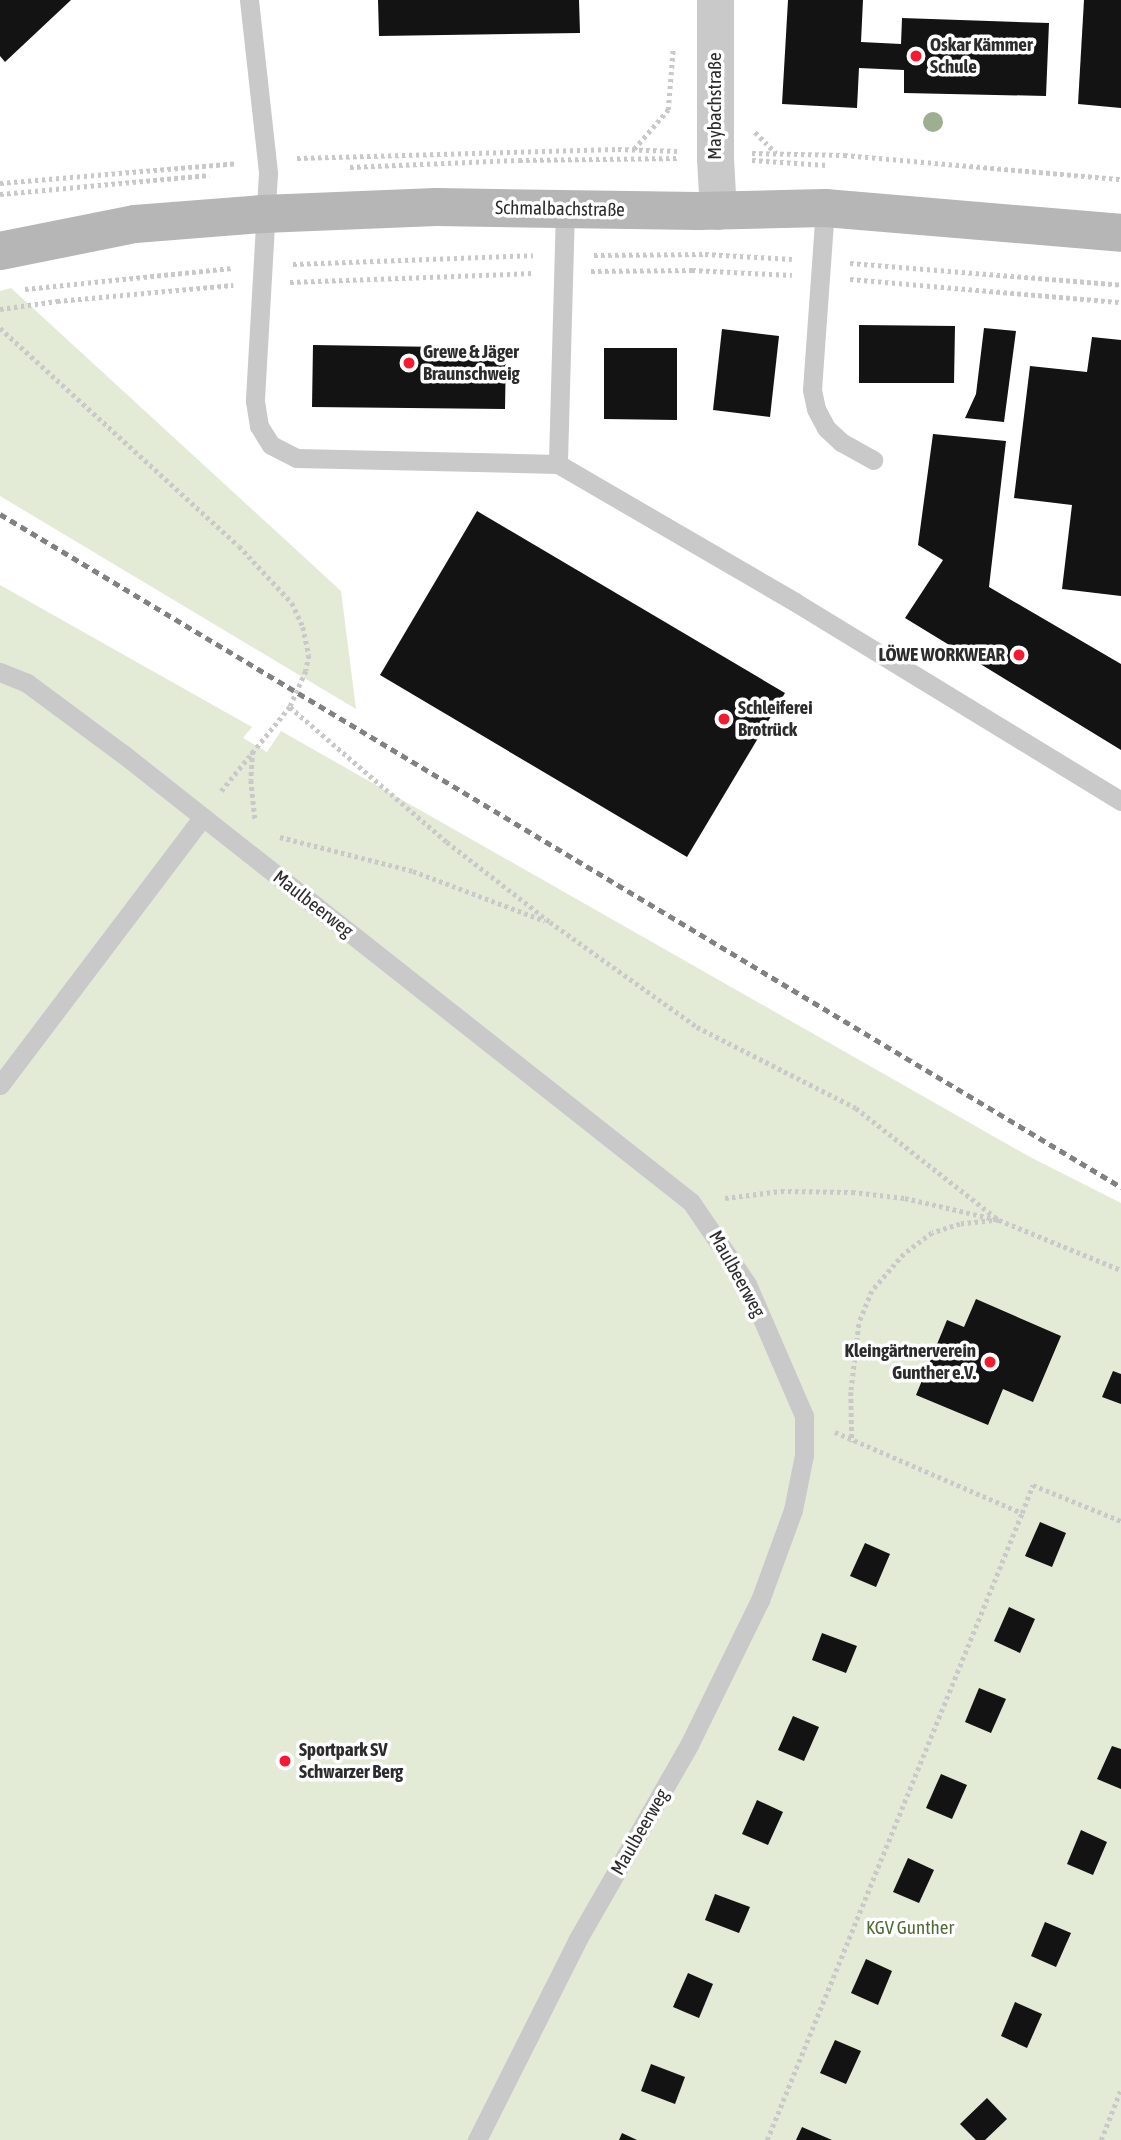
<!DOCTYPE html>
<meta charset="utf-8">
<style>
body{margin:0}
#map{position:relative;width:1121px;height:2140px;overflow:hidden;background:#fff;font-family:"Asap Condensed",sans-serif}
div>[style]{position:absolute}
.green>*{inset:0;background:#e3ebd7}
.building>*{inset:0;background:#131313}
.path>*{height:4.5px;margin-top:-2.25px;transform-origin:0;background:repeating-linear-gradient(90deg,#c9c9c9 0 3.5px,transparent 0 7px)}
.lane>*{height:19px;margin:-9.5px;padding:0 9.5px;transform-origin:9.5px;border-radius:9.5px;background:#c9c9c9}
.street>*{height:37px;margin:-18.5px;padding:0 18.5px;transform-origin:18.5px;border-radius:18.5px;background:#c9c9c9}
.secondary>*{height:38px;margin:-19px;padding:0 19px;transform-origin:19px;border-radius:19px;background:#b6b6b6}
.rail>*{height:5px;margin-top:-2.5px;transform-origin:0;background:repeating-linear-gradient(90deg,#818181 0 7px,transparent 0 12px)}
.trees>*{width:20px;height:20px;margin:-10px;border-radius:50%;background:#9fae90}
.dots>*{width:19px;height:19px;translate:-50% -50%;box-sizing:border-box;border:4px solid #fff;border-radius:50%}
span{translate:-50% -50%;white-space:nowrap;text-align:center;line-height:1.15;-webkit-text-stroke:7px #fff;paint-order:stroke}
.poi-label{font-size:19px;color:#2c2c2c;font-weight:700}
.left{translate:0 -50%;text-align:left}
.right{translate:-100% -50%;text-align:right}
.street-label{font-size:19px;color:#2c2c2c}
.park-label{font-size:19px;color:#506b35}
</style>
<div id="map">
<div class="green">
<i style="clip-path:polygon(11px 288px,341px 591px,356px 709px,0 496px,0 291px)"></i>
<i style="clip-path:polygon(0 585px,252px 727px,243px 738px,267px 752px,281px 731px,1030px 1157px,1121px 1203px,1121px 2140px,0 2140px)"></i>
</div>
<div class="building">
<i style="clip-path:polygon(0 0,71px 0,5px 62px,0 56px)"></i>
<i style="clip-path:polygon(378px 0,579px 0,580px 33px,379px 36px)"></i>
<i style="clip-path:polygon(788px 0,863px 0,861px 42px,901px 44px,902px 18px,1049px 23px,1046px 96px,904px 93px,904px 70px,859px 68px,857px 108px,782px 104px)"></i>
<i style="clip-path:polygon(1084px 0,1121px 0,1121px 108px,1078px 104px)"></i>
<i style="clip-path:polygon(859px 325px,955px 326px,954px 383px,859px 383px)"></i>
<i style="clip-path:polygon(984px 328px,1016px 331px,1004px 422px,965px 418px,976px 394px)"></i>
<i style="clip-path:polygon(722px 329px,779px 336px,770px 417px,713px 410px)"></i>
<i style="clip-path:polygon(1092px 337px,1121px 340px,1121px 596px,1062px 589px,1072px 505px,1014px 498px,1030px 366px,1087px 372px)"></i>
<i style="clip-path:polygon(313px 345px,506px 348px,505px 409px,312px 407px)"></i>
<i style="clip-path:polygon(604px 348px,677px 348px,677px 420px,604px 419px)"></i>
<i style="clip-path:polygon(933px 434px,1006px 441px,989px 587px,1121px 664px,1121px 750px,905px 618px,943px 560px,918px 545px)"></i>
<i style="clip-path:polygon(477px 511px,785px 693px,687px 857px,380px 675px)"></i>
<i style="clip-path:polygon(976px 1299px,1061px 1336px,1033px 1402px,1003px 1389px,988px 1425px,916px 1395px,947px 1320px,964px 1327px)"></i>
<i style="clip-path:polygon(1113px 1371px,1121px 1374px,1121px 1404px,1102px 1397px)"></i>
<i style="clip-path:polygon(1040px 1522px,1066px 1533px,1052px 1567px,1025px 1556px)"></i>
<i style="clip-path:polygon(865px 1543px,890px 1554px,876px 1587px,850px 1576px)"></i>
<i style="clip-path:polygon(1009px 1607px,1035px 1619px,1020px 1653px,994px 1641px)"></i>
<i style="clip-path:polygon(822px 1633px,857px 1646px,846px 1673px,812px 1660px)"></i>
<i style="clip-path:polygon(979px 1688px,1006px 1699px,991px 1733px,965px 1722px)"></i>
<i style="clip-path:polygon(793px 1716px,819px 1727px,804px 1761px,778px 1750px)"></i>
<i style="clip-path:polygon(1112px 1746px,1121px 1749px,1121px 1789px,1097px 1779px)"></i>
<i style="clip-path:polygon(941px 1774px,967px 1785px,952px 1819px,926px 1808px)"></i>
<i style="clip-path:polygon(757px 1800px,783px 1812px,768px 1845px,742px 1834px)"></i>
<i style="clip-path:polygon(1081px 1830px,1107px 1842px,1093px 1875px,1067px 1864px)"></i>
<i style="clip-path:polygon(908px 1858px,934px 1870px,919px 1903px,893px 1892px)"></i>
<i style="clip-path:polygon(715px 1894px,750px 1907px,739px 1933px,705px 1920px)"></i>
<i style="clip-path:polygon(1045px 1922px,1071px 1933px,1056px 1967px,1031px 1956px)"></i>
<i style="clip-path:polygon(866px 1959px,892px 1971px,878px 2005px,851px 1993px)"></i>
<i style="clip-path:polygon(688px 1973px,713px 1984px,699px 2018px,673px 2007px)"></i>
<i style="clip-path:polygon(1015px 2002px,1042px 2014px,1027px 2048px,1001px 2036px)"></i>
<i style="clip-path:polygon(835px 2040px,861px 2051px,846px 2084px,820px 2073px)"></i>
<i style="clip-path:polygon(651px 2064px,685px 2077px,675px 2104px,641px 2091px)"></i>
<i style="clip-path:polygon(987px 2098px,1007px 2119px,985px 2140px,976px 2140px,960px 2124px)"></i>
<i style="clip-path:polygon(802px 2127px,832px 2140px,796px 2140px)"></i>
<i style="clip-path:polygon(622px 2133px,637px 2140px,619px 2140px)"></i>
</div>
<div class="path">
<i style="left:755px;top:132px;width:30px;rotate:45deg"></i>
<i style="left:634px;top:149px;width:52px;rotate:-48.9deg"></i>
<i style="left:668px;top:110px;width:62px;rotate:-85.4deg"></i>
<i style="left:752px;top:153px;width:92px;rotate:1.2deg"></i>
<i style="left:844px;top:155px;width:278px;rotate:5deg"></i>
<i style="left:297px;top:158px;width:321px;rotate:-1.6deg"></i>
<i style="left:618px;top:149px;width:59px;rotate:1.9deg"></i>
<i style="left:752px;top:160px;width:75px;rotate:3.8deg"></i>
<i style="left:350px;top:167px;width:169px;rotate:-2.4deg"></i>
<i style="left:519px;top:160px;width:158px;rotate:-0.7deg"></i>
<i style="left:0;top:183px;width:237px;rotate:-4.8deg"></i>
<i style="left:0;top:194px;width:210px;rotate:-5.2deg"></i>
<i style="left:594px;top:255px;width:111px;rotate:-0.5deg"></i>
<i style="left:705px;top:254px;width:87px;rotate:3.3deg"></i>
<i style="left:850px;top:263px;width:272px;rotate:4.6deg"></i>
<i style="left:293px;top:264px;width:240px;rotate:-2.1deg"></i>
<i style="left:591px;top:271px;width:101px;rotate:-0.6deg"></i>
<i style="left:692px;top:270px;width:100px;rotate:2.9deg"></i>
<i style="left:850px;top:279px;width:272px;rotate:4.9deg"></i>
<i style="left:290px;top:282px;width:243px;rotate:-2.1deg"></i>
<i style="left:25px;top:289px;width:208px;rotate:-5.8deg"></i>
<i style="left:0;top:309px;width:58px;rotate:-8deg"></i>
<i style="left:57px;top:301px;width:177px;rotate:-5.2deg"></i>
<i style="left:0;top:328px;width:323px;rotate:42.4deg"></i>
<i style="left:239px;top:546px;width:78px;rotate:47.1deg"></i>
<i style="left:292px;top:603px;width:26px;rotate:65deg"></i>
<i style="left:303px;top:627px;width:29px;rotate:78deg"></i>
<i style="left:309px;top:655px;width:16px;rotate:101deg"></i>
<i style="left:306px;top:671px;width:39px;rotate:114deg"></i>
<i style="left:290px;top:707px;width:109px;rotate:129.1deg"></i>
<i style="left:290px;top:707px;width:207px;rotate:40.7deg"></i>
<i style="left:447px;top:842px;width:130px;rotate:37.8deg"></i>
<i style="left:550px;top:922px;width:181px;rotate:35.5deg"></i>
<i style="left:697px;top:1027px;width:178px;rotate:27deg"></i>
<i style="left:856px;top:1108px;width:182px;rotate:38.1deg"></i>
<i style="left:999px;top:1220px;width:39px;rotate:174deg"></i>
<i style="left:960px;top:1224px;width:29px;rotate:162deg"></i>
<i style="left:932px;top:1233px;width:35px;rotate:143deg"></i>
<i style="left:904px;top:1254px;width:49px;rotate:130.9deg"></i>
<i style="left:872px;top:1291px;width:35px;rotate:112deg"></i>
<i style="left:859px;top:1324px;width:68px;rotate:96.7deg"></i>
<i style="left:851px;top:1392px;width:50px;rotate:88.9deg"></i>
<i style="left:253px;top:751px;width:29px;rotate:94deg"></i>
<i style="left:251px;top:780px;width:39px;rotate:84deg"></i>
<i style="left:280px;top:837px;width:137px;rotate:14.3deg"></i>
<i style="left:413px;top:871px;width:141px;rotate:20.7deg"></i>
<i style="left:725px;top:1198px;width:56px;rotate:-7.1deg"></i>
<i style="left:781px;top:1191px;width:71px;rotate:0.8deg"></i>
<i style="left:852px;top:1192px;width:53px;rotate:6.5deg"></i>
<i style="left:905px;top:1198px;width:97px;rotate:13.2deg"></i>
<i style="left:999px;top:1220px;width:132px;rotate:22.3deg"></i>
<i style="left:835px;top:1432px;width:204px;rotate:23.4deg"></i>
<i style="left:1022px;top:1513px;width:30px;rotate:-69deg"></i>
<i style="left:1033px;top:1485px;width:95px;rotate:22.2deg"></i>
<i style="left:767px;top:2140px;width:677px;rotate:-67.87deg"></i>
<i style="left:1101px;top:2140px;width:55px;rotate:-68.6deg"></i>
</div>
<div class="lane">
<i style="left:249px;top:0;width:174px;rotate:83.7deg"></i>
<i style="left:268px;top:173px;width:228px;rotate:93.3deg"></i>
<i style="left:255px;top:401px;width:25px;rotate:81deg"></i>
<i style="left:259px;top:426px;width:22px;rotate:58deg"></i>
<i style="left:271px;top:445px;width:28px;rotate:27deg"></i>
<i style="left:296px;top:458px;width:262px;rotate:1.3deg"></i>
<i style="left:825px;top:208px;width:182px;rotate:94.1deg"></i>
<i style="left:812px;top:390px;width:19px;rotate:78deg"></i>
<i style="left:816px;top:409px;width:21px;rotate:62deg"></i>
<i style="left:826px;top:428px;width:21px;rotate:43deg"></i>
<i style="left:841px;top:442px;width:37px;rotate:29deg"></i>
<i style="left:565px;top:210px;width:254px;rotate:91.6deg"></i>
<i style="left:558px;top:464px;width:274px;rotate:30.2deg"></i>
<i style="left:795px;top:602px;width:382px;rotate:31.4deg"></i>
<i style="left:0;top:672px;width:29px;rotate:22deg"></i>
<i style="left:27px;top:683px;width:119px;rotate:36.5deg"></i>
<i style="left:123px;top:754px;width:723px;rotate:38.26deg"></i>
<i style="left:691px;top:1202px;width:99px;rotate:55.7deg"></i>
<i style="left:747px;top:1284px;width:144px;rotate:66.6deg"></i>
<i style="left:804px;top:1416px;width:39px;rotate:90deg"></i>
<i style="left:804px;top:1455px;width:56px;rotate:101.3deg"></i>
<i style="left:793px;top:1510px;width:96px;rotate:110.1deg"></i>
<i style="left:760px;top:1600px;width:161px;rotate:116.1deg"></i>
<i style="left:689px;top:1745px;width:224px;rotate:119.8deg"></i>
<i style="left:578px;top:1939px;width:225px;rotate:116.7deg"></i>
<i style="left:0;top:1085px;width:336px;rotate:-52.9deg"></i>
</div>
<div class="street">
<i style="left:715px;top:0;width:158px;rotate:90deg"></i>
<i style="left:715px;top:158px;width:53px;rotate:86.8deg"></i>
</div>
<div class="secondary">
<i style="left:0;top:251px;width:138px;rotate:-11.3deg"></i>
<i style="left:135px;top:224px;width:128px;rotate:-4.5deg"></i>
<i style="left:263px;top:214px;width:173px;rotate:-2.3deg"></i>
<i style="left:436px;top:207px;width:262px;rotate:0.9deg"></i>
<i style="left:698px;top:211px;width:127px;rotate:-1.4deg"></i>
<i style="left:825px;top:208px;width:297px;rotate:4.8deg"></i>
</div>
<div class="rail">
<i style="left:0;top:514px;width:1308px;rotate:30.98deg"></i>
</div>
<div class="trees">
<i style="left:933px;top:122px"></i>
</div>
<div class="dots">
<i style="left:916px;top:56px;background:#f61a31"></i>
<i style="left:409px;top:363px;background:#f61a31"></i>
<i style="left:1019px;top:655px;background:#f61a31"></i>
<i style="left:724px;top:719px;background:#f61a31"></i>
<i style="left:990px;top:1362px;background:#f61a31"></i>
<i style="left:285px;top:1761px;background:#f61a31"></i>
</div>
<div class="poi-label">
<span class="left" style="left:930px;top:56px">Oskar Kämmer<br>Schule</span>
<span class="left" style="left:423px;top:363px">Grewe &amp; Jäger<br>Braunschweig</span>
<span class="right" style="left:1005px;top:655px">LÖWE WORKWEAR</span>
<span class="left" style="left:738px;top:719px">Schleiferei<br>Brotrück</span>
<span class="right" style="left:976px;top:1362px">Kleingärtnerverein<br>Gunther e.V.</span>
<span class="left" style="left:299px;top:1761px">Sportpark SV<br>Schwarzer Berg</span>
</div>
<div class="street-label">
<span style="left:715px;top:106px;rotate:-90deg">Maybachstraße</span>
<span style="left:560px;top:209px;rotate:1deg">Schmalbachstraße</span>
<span style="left:313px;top:904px;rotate:38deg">Maulbeerweg</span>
<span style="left:737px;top:1274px;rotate:61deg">Maulbeerweg</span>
<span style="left:640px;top:1832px;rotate:-60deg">Maulbeerweg</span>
</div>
<div class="park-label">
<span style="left:910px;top:1928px">KGV Gunther</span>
</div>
</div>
